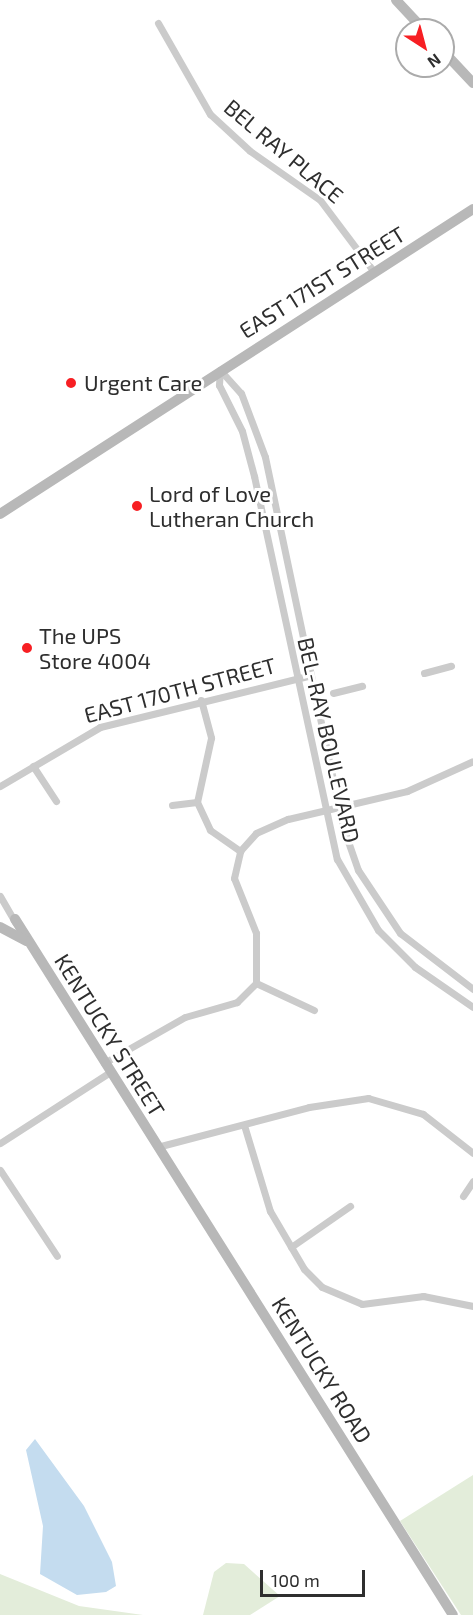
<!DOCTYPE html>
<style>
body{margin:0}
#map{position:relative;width:473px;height:1615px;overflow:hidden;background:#fff;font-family:"Exo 2",sans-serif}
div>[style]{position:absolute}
.green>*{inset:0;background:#e3edda}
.water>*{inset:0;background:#c4dcef}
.street>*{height:7px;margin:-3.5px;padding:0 3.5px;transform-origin:3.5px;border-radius:3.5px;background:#cbcbcb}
.secondary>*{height:10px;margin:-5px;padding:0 5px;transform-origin:5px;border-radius:5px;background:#b8b8b8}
.dots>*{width:16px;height:16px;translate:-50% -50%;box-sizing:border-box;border:3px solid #fff;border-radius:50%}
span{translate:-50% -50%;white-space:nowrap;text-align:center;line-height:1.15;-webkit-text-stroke:6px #fff;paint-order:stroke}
.street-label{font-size:22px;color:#2e2e2e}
.poi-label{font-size:22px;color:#2e2e2e}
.left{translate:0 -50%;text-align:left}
.north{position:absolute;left:395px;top:18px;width:60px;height:60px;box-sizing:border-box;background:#fff;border:2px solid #ababab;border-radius:50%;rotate:144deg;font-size:16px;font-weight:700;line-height:24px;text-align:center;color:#2e2e2e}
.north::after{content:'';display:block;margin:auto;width:21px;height:27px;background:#f71f23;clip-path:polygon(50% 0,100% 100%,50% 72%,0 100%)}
.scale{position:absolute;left:260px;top:1570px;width:105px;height:27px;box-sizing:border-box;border:3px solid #2e2e2e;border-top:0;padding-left:8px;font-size:18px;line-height:21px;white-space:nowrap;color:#2e2e2e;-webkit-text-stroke:4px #fff;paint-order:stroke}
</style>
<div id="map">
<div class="green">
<i style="clip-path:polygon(473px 1475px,473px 1615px,461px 1615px,400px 1521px)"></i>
<i style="clip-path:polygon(226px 1563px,244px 1564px,280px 1596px,250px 1615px,203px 1615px,214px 1572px)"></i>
<i style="clip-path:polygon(0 1574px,79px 1606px,143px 1615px,0 1615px)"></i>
</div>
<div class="water">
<i style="clip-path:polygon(35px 1439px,84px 1506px,112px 1562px,116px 1586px,106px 1592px,77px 1595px,40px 1574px,43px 1526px,26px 1450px)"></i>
</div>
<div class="street">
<i style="left:158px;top:23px;width:105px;rotate:60.3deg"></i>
<i style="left:210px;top:114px;width:54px;rotate:42.8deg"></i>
<i style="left:250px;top:151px;width:85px;rotate:35deg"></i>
<i style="left:320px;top:200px;width:90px;rotate:53.1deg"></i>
<i style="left:220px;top:370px;width:15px;rotate:94deg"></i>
<i style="left:219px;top:385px;width:51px;rotate:63.4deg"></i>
<i style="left:242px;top:431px;width:47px;rotate:75.1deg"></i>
<i style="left:254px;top:476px;width:392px;rotate:77.8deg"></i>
<i style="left:337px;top:859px;width:82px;rotate:60deg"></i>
<i style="left:378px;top:930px;width:52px;rotate:45deg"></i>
<i style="left:415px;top:967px;width:70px;rotate:34.6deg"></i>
<i style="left:220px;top:370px;width:31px;rotate:48deg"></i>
<i style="left:241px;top:393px;width:68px;rotate:69.4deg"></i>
<i style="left:265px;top:457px;width:378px;rotate:78.1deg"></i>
<i style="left:343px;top:827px;width:46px;rotate:70.8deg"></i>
<i style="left:358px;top:870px;width:76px;rotate:56.3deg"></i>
<i style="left:400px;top:933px;width:92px;rotate:37.5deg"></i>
<i style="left:424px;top:673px;width:28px;rotate:-15deg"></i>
<i style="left:333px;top:693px;width:30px;rotate:-14deg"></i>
<i style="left:201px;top:700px;width:39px;rotate:75deg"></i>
<i style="left:211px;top:738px;width:66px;rotate:102.3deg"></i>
<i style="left:197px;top:802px;width:31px;rotate:65deg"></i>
<i style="left:210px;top:830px;width:37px;rotate:35deg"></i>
<i style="left:33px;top:766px;width:42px;rotate:56.7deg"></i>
<i style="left:0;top:786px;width:116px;rotate:-30.5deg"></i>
<i style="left:100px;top:727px;width:217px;rotate:-13.8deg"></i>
<i style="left:172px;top:805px;width:25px;rotate:-7deg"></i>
<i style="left:0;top:896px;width:30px;rotate:60deg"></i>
<i style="left:256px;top:983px;width:64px;rotate:25deg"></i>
<i style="left:104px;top:1063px;width:93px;rotate:-29.6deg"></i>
<i style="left:185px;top:1017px;width:54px;rotate:-16.1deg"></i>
<i style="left:237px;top:1002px;width:27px;rotate:-45deg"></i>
<i style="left:256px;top:983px;width:50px;rotate:-90deg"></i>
<i style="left:256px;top:933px;width:59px;rotate:-111.8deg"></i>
<i style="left:234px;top:878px;width:28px;rotate:-77deg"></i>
<i style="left:240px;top:851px;width:24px;rotate:-48deg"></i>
<i style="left:256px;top:833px;width:35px;rotate:-24deg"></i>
<i style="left:288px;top:819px;width:122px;rotate:-13.2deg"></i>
<i style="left:407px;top:791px;width:72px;rotate:-24.4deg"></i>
<i style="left:244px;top:1125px;width:90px;rotate:73.2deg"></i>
<i style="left:270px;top:1211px;width:67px;rotate:59.6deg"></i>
<i style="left:304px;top:1269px;width:25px;rotate:45deg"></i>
<i style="left:322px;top:1287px;width:43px;rotate:23deg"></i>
<i style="left:362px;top:1304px;width:62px;rotate:-7.5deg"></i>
<i style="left:423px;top:1296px;width:51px;rotate:11.3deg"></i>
<i style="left:0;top:1143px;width:131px;rotate:-32.8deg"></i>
<i style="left:157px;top:1147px;width:157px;rotate:-14.7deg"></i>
<i style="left:309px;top:1107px;width:60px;rotate:-8.7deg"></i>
<i style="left:368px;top:1098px;width:57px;rotate:16.2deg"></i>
<i style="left:423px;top:1114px;width:63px;rotate:38deg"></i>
<i style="left:0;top:1170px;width:103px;rotate:56.5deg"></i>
<i style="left:463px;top:1196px;width:18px;rotate:-56deg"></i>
<i style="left:291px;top:1247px;width:72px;rotate:-34.8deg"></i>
</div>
<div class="secondary">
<i style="left:396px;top:0;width:41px;rotate:47deg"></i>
<i style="left:443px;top:51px;width:44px;rotate:46.8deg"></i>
<i style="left:0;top:514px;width:563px;rotate:-32.81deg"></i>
<i style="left:15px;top:919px;width:822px;rotate:57.82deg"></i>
<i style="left:0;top:927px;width:30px;rotate:28deg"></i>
</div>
<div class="dots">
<i style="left:71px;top:383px;background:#f71f23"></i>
<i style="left:137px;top:506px;background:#f71f23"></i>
<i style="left:27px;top:648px;background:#f71f23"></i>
</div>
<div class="street-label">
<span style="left:284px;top:151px;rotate:40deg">BEL RAY PLACE</span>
<span style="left:322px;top:282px;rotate:-32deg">EAST 171ST STREET</span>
<span style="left:180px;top:690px;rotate:-15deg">EAST 170TH STREET</span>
<span style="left:329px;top:740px;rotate:77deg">BEL-RAY BOULEVARD</span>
<span style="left:110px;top:1035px;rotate:58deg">KENTUCKY STREET</span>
<span style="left:322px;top:1370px;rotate:58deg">KENTUCKY ROAD</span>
</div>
<div class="poi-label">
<span class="left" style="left:84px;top:383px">Urgent Care</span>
<span class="left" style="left:149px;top:506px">Lord of Love<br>Lutheran Church</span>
<span class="left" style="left:39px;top:648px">The UPS<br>Store 4004</span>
</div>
<div class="north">N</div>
<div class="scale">100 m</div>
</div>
